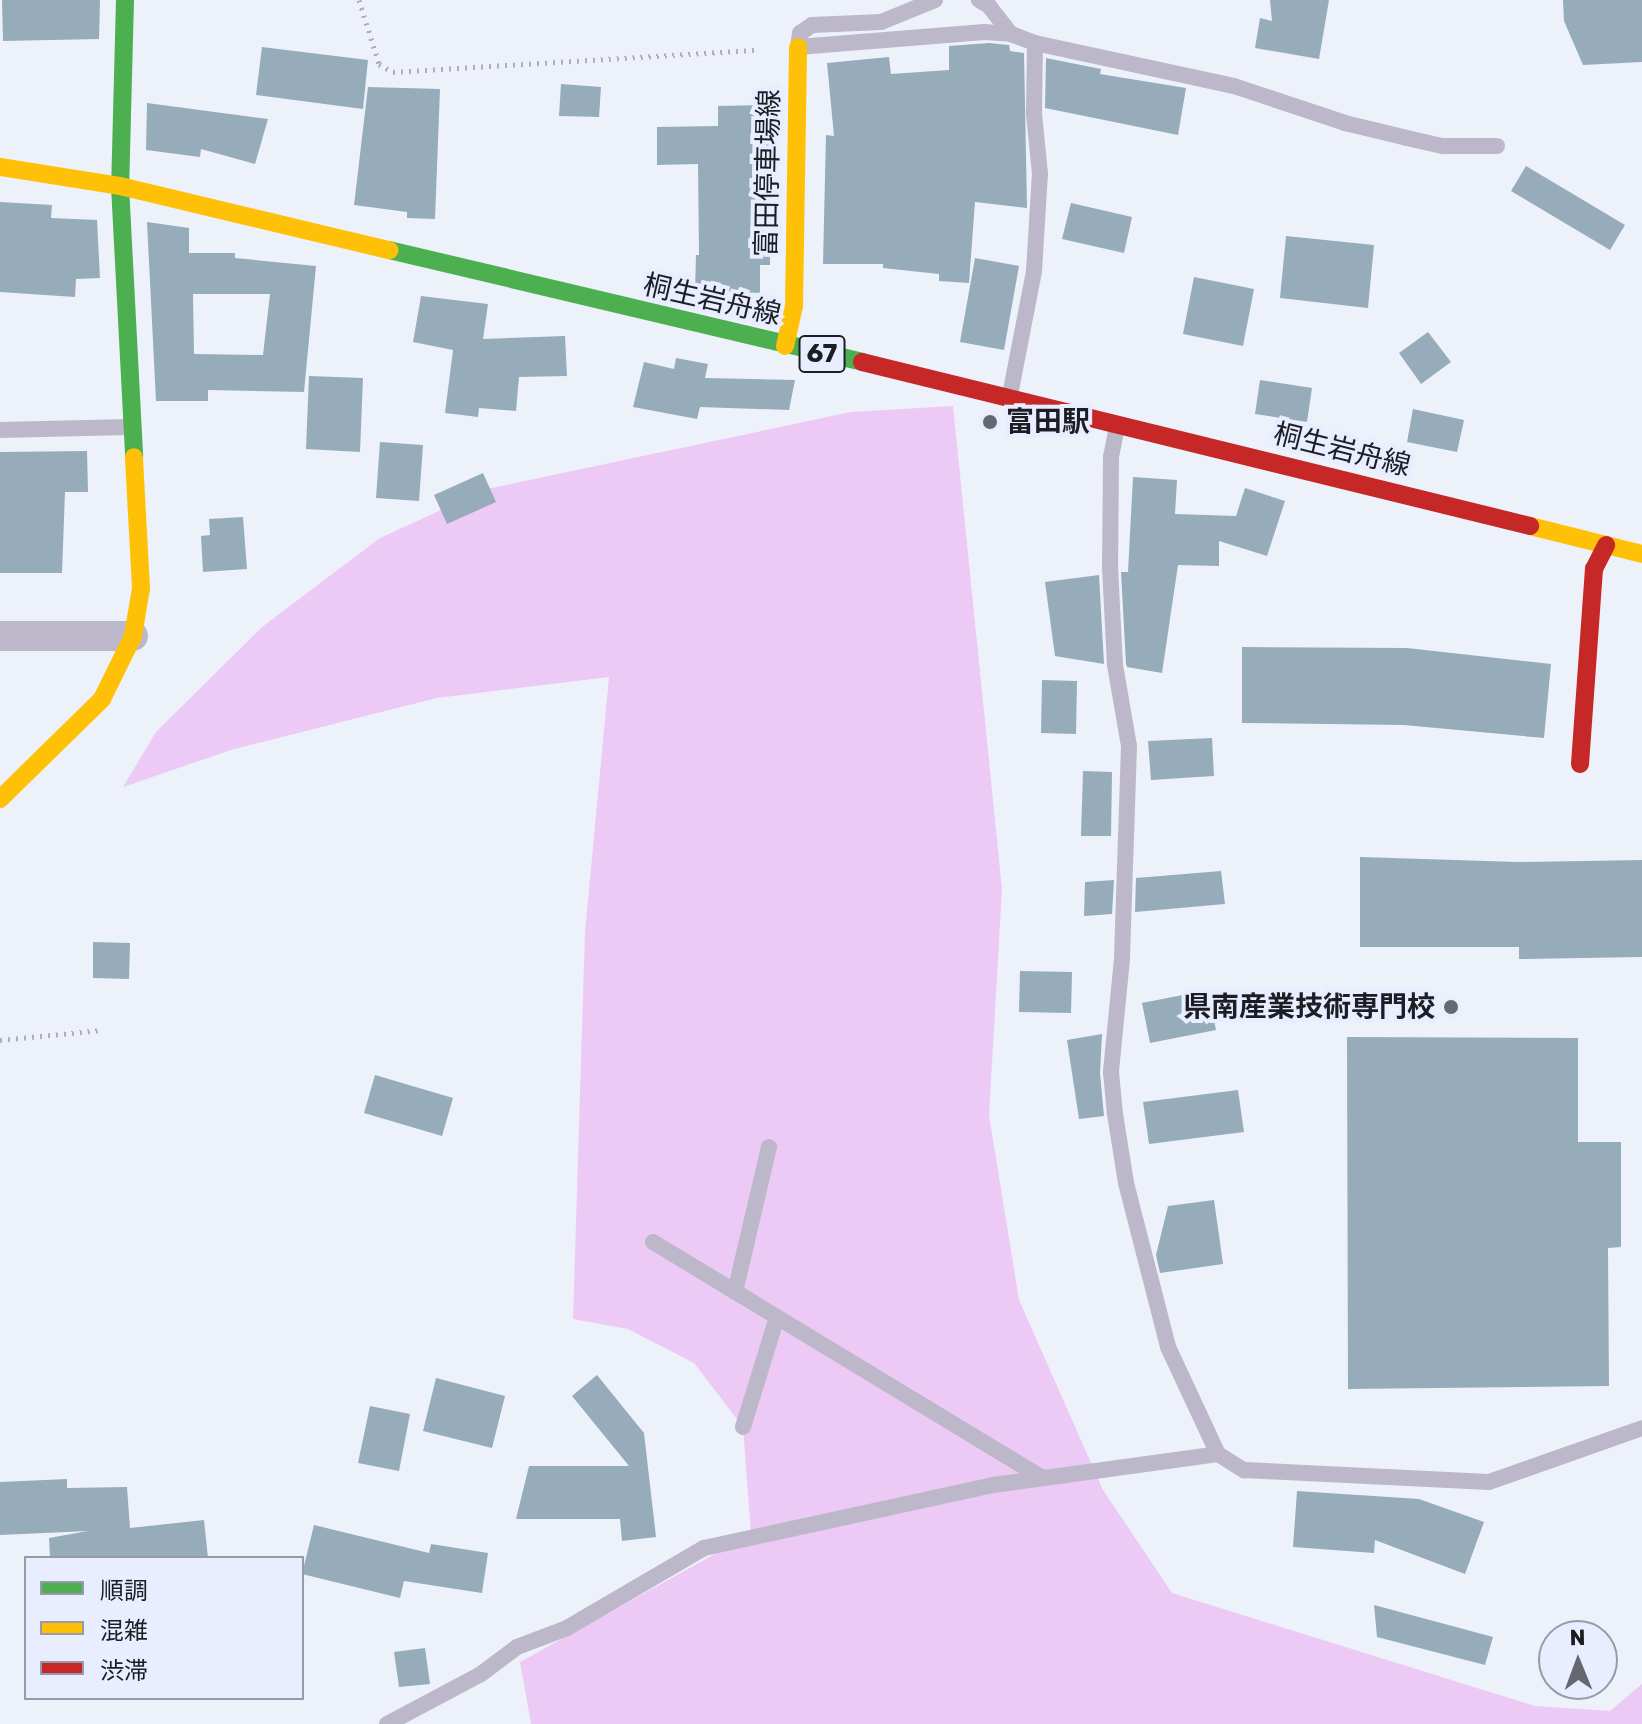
<!DOCTYPE html>
<meta charset="utf-8">
<style>
body{margin:0}
#map{position:relative;width:1642px;height:1724px;overflow:hidden;background:#edf1fa;font-family:Rubik,"Noto Sans JP",sans-serif}
div>[style]{position:absolute}
.green>*{inset:0;background:#edc9f5}
.building>*{inset:0;background:#96acbb}
.path>*{height:5px;margin-top:-2.5px;transform-origin:0;background:repeating-linear-gradient(90deg,#afaeba 0 2px,transparent 0 8px)}
.lane>*{height:16px;margin:-8px;padding:0 8px;transform-origin:8px;border-radius:8px;background:#bcb8ca}
.street>*{height:30px;margin:-15px;padding:0 15px;transform-origin:15px;border-radius:15px;background:#bcb8ca}
.fast>*{height:18px;margin:-9px;padding:0 9px;transform-origin:9px;border-radius:9px;background:#4caf50}
.slow>*{height:18px;margin:-9px;padding:0 9px;transform-origin:9px;border-radius:9px;background:#ffc107}
.jam>*{height:18px;margin:-9px;padding:0 9px;transform-origin:9px;border-radius:9px;background:#c62828}
.dots>*{width:22px;height:22px;translate:-50% -50%;box-sizing:border-box;border:4px solid #e8eeff;border-radius:50%}
span{translate:-50% -50%;white-space:nowrap;text-align:center;line-height:1.15;-webkit-text-stroke:8px #e8eeff;paint-order:stroke}
.shield-label span{padding:2px 6px;background:#e8eeff;border:2px solid;border-radius:6px;-webkit-text-stroke-width:0}
.shield-label{font-size:26px;color:#1c1e24;font-weight:700}
.street-label{font-size:28px;color:#1c1e24}
.poi-label{font-size:28px;color:#1c1e24;font-weight:700}
.left{translate:0 -50%;text-align:left}
.right{translate:-100% -50%;text-align:right}
.legend{position:absolute;left:24px;top:1556px;width:280px;height:144px;box-sizing:border-box;background:#e8eeff;border:2px solid #969ba7;margin:0;padding:10px 14px;list-style:none;font-size:24px;color:#1c1e24}
.legend li{display:flex;align-items:center;gap:16px;height:40px}
.legend b{width:40px;border:2px solid #969ba7}
.north{position:absolute;left:1538px;top:1620px;width:80px;height:80px;box-sizing:border-box;background:#e8eeff;border:2px solid #969ba7;border-radius:50%;rotate:359deg;font-size:22px;font-weight:700;line-height:32px;text-align:center;color:#1c1e24}
.north::after{content:'';display:block;margin:auto;width:28px;height:36px;background:#65686f;clip-path:polygon(50% 0,100% 100%,50% 72%,0 100%)}
</style>
<div id="map">
<div class="green">
<i style="clip-path:polygon(953px 406px,1002px 889px,989px 1115px,1019px 1300px,1103px 1490px,1172px 1593px,1535px 1706px,1610px 1711px,1642px 1684px,1642px 1724px,531px 1724px,520px 1662px,751px 1534px,743px 1427px,694px 1363px,628px 1329px,573px 1319px,585px 932px,609px 677px,437px 698px,234px 749px,123px 787px,156px 732px,262px 627px,380px 538px,487px 489px,851px 412px)"></i>
</div>
<div class="building">
<i style="clip-path:polygon(2px 0,100px 0,99px 39px,3px 41px)"></i>
<i style="clip-path:polygon(1270px 0,1329px 0,1319px 59px,1255px 48px,1260px 18px,1272px 21px)"></i>
<i style="clip-path:polygon(1563px 0,1642px 0,1642px 62px,1583px 65px,1564px 21px)"></i>
<i style="clip-path:polygon(989px 43px,1009px 45px,1010px 51px,1024px 53px,1027px 208px,975px 202px,969px 283px,939px 281px,939px 274px,883px 268px,883px 264px,823px 264px,826px 135px,834px 136px,827px 63px,889px 57px,891px 74px,949px 70px,949px 46px)"></i>
<i style="clip-path:polygon(262px 47px,368px 60px,363px 109px,256px 95px)"></i>
<i style="clip-path:polygon(1046px 58px,1101px 69px,1100px 74px,1186px 88px,1178px 135px,1045px 108px)"></i>
<i style="clip-path:polygon(561px 84px,601px 87px,599px 117px,559px 116px)"></i>
<i style="clip-path:polygon(368px 87px,440px 89px,435px 219px,407px 218px,407px 212px,354px 205px)"></i>
<i style="clip-path:polygon(147px 103px,268px 119px,255px 164px,201px 149px,200px 157px,146px 150px)"></i>
<i style="clip-path:polygon(769px 105px,770px 265px,760px 265px,760px 293px,695px 290px,696px 255px,699px 255px,698px 164px,657px 165px,657px 127px,718px 126px,718px 106px)"></i>
<i style="clip-path:polygon(1526px 166px,1625px 225px,1610px 250px,1511px 191px)"></i>
<i style="clip-path:polygon(0 202px,52px 205px,51px 218px,97px 220px,100px 278px,76px 279px,75px 297px,0 292px)"></i>
<i style="clip-path:polygon(1071px 203px,1132px 217px,1124px 253px,1062px 239px)"></i>
<i style="clip-path:polygon(evenodd,147px 222px,189px 228px,189px 253px,235px 253px,235px 258px,316px 266px,304px 392px,208px 390px,208px 401px,156px 401px,147px 222px,193px 294px,270px 294px,263px 355px,194px 354px,193px 294px)"></i>
<i style="clip-path:polygon(1286px 236px,1374px 245px,1368px 308px,1280px 298px)"></i>
<i style="clip-path:polygon(975px 258px,1019px 266px,1004px 350px,960px 342px)"></i>
<i style="clip-path:polygon(1194px 277px,1254px 289px,1243px 346px,1183px 334px)"></i>
<i style="clip-path:polygon(421px 296px,488px 304px,483px 339px,565px 336px,567px 376px,519px 377px,516px 411px,479px 408px,478px 417px,445px 413px,453px 350px,413px 342px)"></i>
<i style="clip-path:polygon(1428px 332px,1451px 362px,1421px 384px,1399px 353px)"></i>
<i style="clip-path:polygon(676px 358px,708px 364px,705px 378px,795px 380px,789px 410px,700px 407px,697px 419px,633px 407px,644px 362px,674px 369px)"></i>
<i style="clip-path:polygon(309px 376px,363px 378px,360px 452px,306px 449px)"></i>
<i style="clip-path:polygon(1260px 380px,1312px 388px,1307px 422px,1255px 414px)"></i>
<i style="clip-path:polygon(1413px 409px,1464px 420px,1457px 452px,1407px 442px)"></i>
<i style="clip-path:polygon(380px 442px,423px 445px,419px 501px,376px 498px)"></i>
<i style="clip-path:polygon(87px 451px,88px 492px,65px 492px,62px 573px,0 573px,0 452px)"></i>
<i style="clip-path:polygon(483px 473px,496px 502px,447px 524px,434px 495px)"></i>
<i style="clip-path:polygon(1133px 477px,1177px 480px,1175px 514px,1236px 516px,1245px 488px,1285px 501px,1267px 556px,1219px 541px,1219px 566px,1178px 565px,1162px 673px,1127px 667px,1126px 664px,1121px 572px,1128px 572px)"></i>
<i style="clip-path:polygon(243px 517px,247px 569px,203px 572px,201px 536px,210px 535px,209px 519px)"></i>
<i style="clip-path:polygon(1099px 575px,1104px 664px,1055px 656px,1045px 582px)"></i>
<i style="clip-path:polygon(1242px 647px,1407px 648px,1551px 664px,1544px 738px,1404px 725px,1242px 723px)"></i>
<i style="clip-path:polygon(1042px 680px,1077px 681px,1076px 734px,1041px 733px)"></i>
<i style="clip-path:polygon(1212px 738px,1214px 776px,1151px 780px,1148px 741px)"></i>
<i style="clip-path:polygon(1083px 771px,1112px 772px,1111px 836px,1081px 836px)"></i>
<i style="clip-path:polygon(1360px 857px,1518px 862px,1642px 860px,1642px 957px,1519px 959px,1519px 947px,1360px 947px)"></i>
<i style="clip-path:polygon(1221px 871px,1225px 904px,1135px 912px,1136px 878px)"></i>
<i style="clip-path:polygon(1114px 880px,1112px 914px,1084px 916px,1085px 882px)"></i>
<i style="clip-path:polygon(93px 942px,130px 943px,129px 979px,93px 978px)"></i>
<i style="clip-path:polygon(1020px 971px,1072px 972px,1071px 1013px,1019px 1012px)"></i>
<i style="clip-path:polygon(1208px 990px,1216px 1030px,1150px 1043px,1142px 1003px)"></i>
<i style="clip-path:polygon(1102px 1034px,1100px 1073px,1104px 1116px,1079px 1119px,1067px 1040px)"></i>
<i style="clip-path:polygon(1347px 1037px,1578px 1038px,1578px 1142px,1621px 1142px,1621px 1247px,1608px 1248px,1609px 1386px,1348px 1389px)"></i>
<i style="clip-path:polygon(375px 1075px,453px 1098px,442px 1136px,364px 1113px)"></i>
<i style="clip-path:polygon(1238px 1090px,1244px 1132px,1149px 1144px,1143px 1102px)"></i>
<i style="clip-path:polygon(1214px 1200px,1223px 1264px,1160px 1273px,1156px 1255px,1168px 1206px)"></i>
<i style="clip-path:polygon(597px 1375px,644px 1433px,656px 1537px,622px 1541px,620px 1519px,516px 1519px,529px 1466px,629px 1466px,572px 1396px)"></i>
<i style="clip-path:polygon(436px 1378px,505px 1396px,492px 1448px,423px 1431px)"></i>
<i style="clip-path:polygon(370px 1406px,410px 1414px,399px 1471px,358px 1463px)"></i>
<i style="clip-path:polygon(67px 1479px,67px 1488px,127px 1487px,130px 1528px,204px 1520px,208px 1558px,50px 1558px,49px 1538px,88px 1531px,0 1535px,0 1482px)"></i>
<i style="clip-path:polygon(1297px 1491px,1419px 1499px,1484px 1522px,1465px 1574px,1375px 1540px,1374px 1553px,1293px 1547px)"></i>
<i style="clip-path:polygon(314px 1525px,429px 1553px,431px 1544px,488px 1553px,482px 1593px,404px 1581px,400px 1598px,302px 1574px)"></i>
<i style="clip-path:polygon(1374px 1605px,1493px 1637px,1485px 1665px,1377px 1637px)"></i>
<i style="clip-path:polygon(425px 1648px,430px 1684px,399px 1687px,394px 1652px)"></i>
</div>
<div class="path">
<i style="left:359px;top:0;width:67px;rotate:72.6deg"></i>
<i style="left:379px;top:64px;width:16px;rotate:30deg"></i>
<i style="left:393px;top:72px;width:365px;rotate:-3.5deg"></i>
<i style="left:0;top:1040px;width:102px;rotate:-5.6deg"></i>
</div>
<div class="lane">
<i style="left:935px;top:0;width:58px;rotate:157.8deg"></i>
<i style="left:881px;top:22px;width:69px;rotate:177.5deg"></i>
<i style="left:812px;top:25px;width:14px;rotate:146deg"></i>
<i style="left:800px;top:33px;width:14px;rotate:98deg"></i>
<i style="left:798px;top:47px;width:187px;rotate:-4.6deg"></i>
<i style="left:984px;top:32px;width:27px;rotate:4deg"></i>
<i style="left:1011px;top:34px;width:26px;rotate:21deg"></i>
<i style="left:1035px;top:43px;width:204px;rotate:12.2deg"></i>
<i style="left:1234px;top:86px;width:117px;rotate:18.4deg"></i>
<i style="left:1345px;top:123px;width:64px;rotate:13.6deg"></i>
<i style="left:1407px;top:138px;width:37px;rotate:13deg"></i>
<i style="left:1443px;top:146px;width:54px"></i>
<i style="left:979px;top:0;width:12px;rotate:31deg"></i>
<i style="left:989px;top:6px;width:36px;rotate:52deg"></i>
<i style="left:1010px;top:395px;width:126px;rotate:-79deg"></i>
<i style="left:1034px;top:271px;width:97px;rotate:-86.5deg"></i>
<i style="left:1040px;top:174px;width:60px;rotate:-95.7deg"></i>
<i style="left:1034px;top:114px;width:71px;rotate:-89.2deg"></i>
<i style="left:1117px;top:426px;width:32px;rotate:101deg"></i>
<i style="left:1111px;top:457px;width:110px;rotate:90.5deg"></i>
<i style="left:1110px;top:567px;width:98px;rotate:87.1deg"></i>
<i style="left:1115px;top:665px;width:82px;rotate:80.2deg"></i>
<i style="left:1129px;top:746px;width:213px;rotate:91.9deg"></i>
<i style="left:1122px;top:959px;width:114px;rotate:95.6deg"></i>
<i style="left:1111px;top:1072px;width:42px;rotate:84.6deg"></i>
<i style="left:1115px;top:1114px;width:70px;rotate:80.9deg"></i>
<i style="left:1126px;top:1183px;width:169px;rotate:75.6deg"></i>
<i style="left:1168px;top:1347px;width:118px;rotate:65deg"></i>
<i style="left:1218px;top:1454px;width:31px;rotate:32deg"></i>
<i style="left:1244px;top:1470px;width:245px;rotate:2.8deg"></i>
<i style="left:1489px;top:1482px;width:162px;rotate:-19.4deg"></i>
<i style="left:0;top:430px;width:131px;rotate:-1.3deg"></i>
<i style="left:653px;top:1242px;width:455px;rotate:31.2deg"></i>
<i style="left:735px;top:1292px;width:149px;rotate:-76.8deg"></i>
<i style="left:743px;top:1427px;width:115px;rotate:-72.8deg"></i>
<i style="left:387px;top:1724px;width:106px;rotate:-28deg"></i>
<i style="left:481px;top:1674px;width:45px;rotate:-36.9deg"></i>
<i style="left:517px;top:1647px;width:53px;rotate:-20.8deg"></i>
<i style="left:567px;top:1628px;width:159px;rotate:-30.3deg"></i>
<i style="left:704px;top:1548px;width:296px;rotate:-12.3deg"></i>
<i style="left:993px;top:1485px;width:227px;rotate:-7.8deg"></i>
</div>
<div class="street">
<i style="left:0;top:636px;width:133px"></i>
</div>
<div class="fast">
<i style="left:125px;top:0;width:186px;rotate:91.5deg"></i>
<i style="left:120px;top:186px;width:271px;rotate:87deg"></i>
<i style="left:389px;top:250px;width:486px;rotate:13.3deg"></i>
</div>
<div class="slow">
<i style="left:0;top:167px;width:121px;rotate:9deg"></i>
<i style="left:120px;top:186px;width:277px;rotate:13.4deg"></i>
<i style="left:785px;top:346px;width:41px;rotate:-77.3deg"></i>
<i style="left:794px;top:306px;width:259px;rotate:-89.1deg"></i>
<i style="left:1530px;top:526px;width:115px;rotate:14deg"></i>
<i style="left:0;top:799px;width:143px;rotate:-44.4deg"></i>
<i style="left:102px;top:699px;width:70px;rotate:-63.8deg"></i>
<i style="left:133px;top:636px;width:49px;rotate:-80.5deg"></i>
<i style="left:141px;top:588px;width:131px;rotate:-93.1deg"></i>
</div>
<div class="jam">
<i style="left:862px;top:362px;width:688px;rotate:13.79deg"></i>
<i style="left:1580px;top:764px;width:196px;rotate:-85.9deg"></i>
<i style="left:1594px;top:569px;width:27px;rotate:-63deg"></i>
</div>
<div class="dots">
<i style="left:990px;top:422px;background:#65686f"></i>
<i style="left:1451px;top:1007px;background:#65686f"></i>
</div>
<div class="shield-label">
<span style="left:822px;top:354px">67</span>
</div>
<div class="street-label">
<span style="left:768px;top:173px;rotate:-89deg">富田停車場線</span>
<span style="left:712px;top:300px;rotate:13deg">桐生岩舟線</span>
<span style="left:1342px;top:450px;rotate:14deg">桐生岩舟線</span>
</div>
<div class="poi-label">
<span class="left" style="left:1006px;top:422px">富田駅</span>
<span class="right" style="left:1435px;top:1007px">県南産業技術専門校</span>
</div>
<ul class="legend">
<li><b style="height:10px;background:#4caf50"></b>順調</li>
<li><b style="height:10px;background:#ffc107"></b>混雑</li>
<li><b style="height:10px;background:#c62828"></b>渋滞</li>
</ul>
<div class="north">N</div>
</div>
